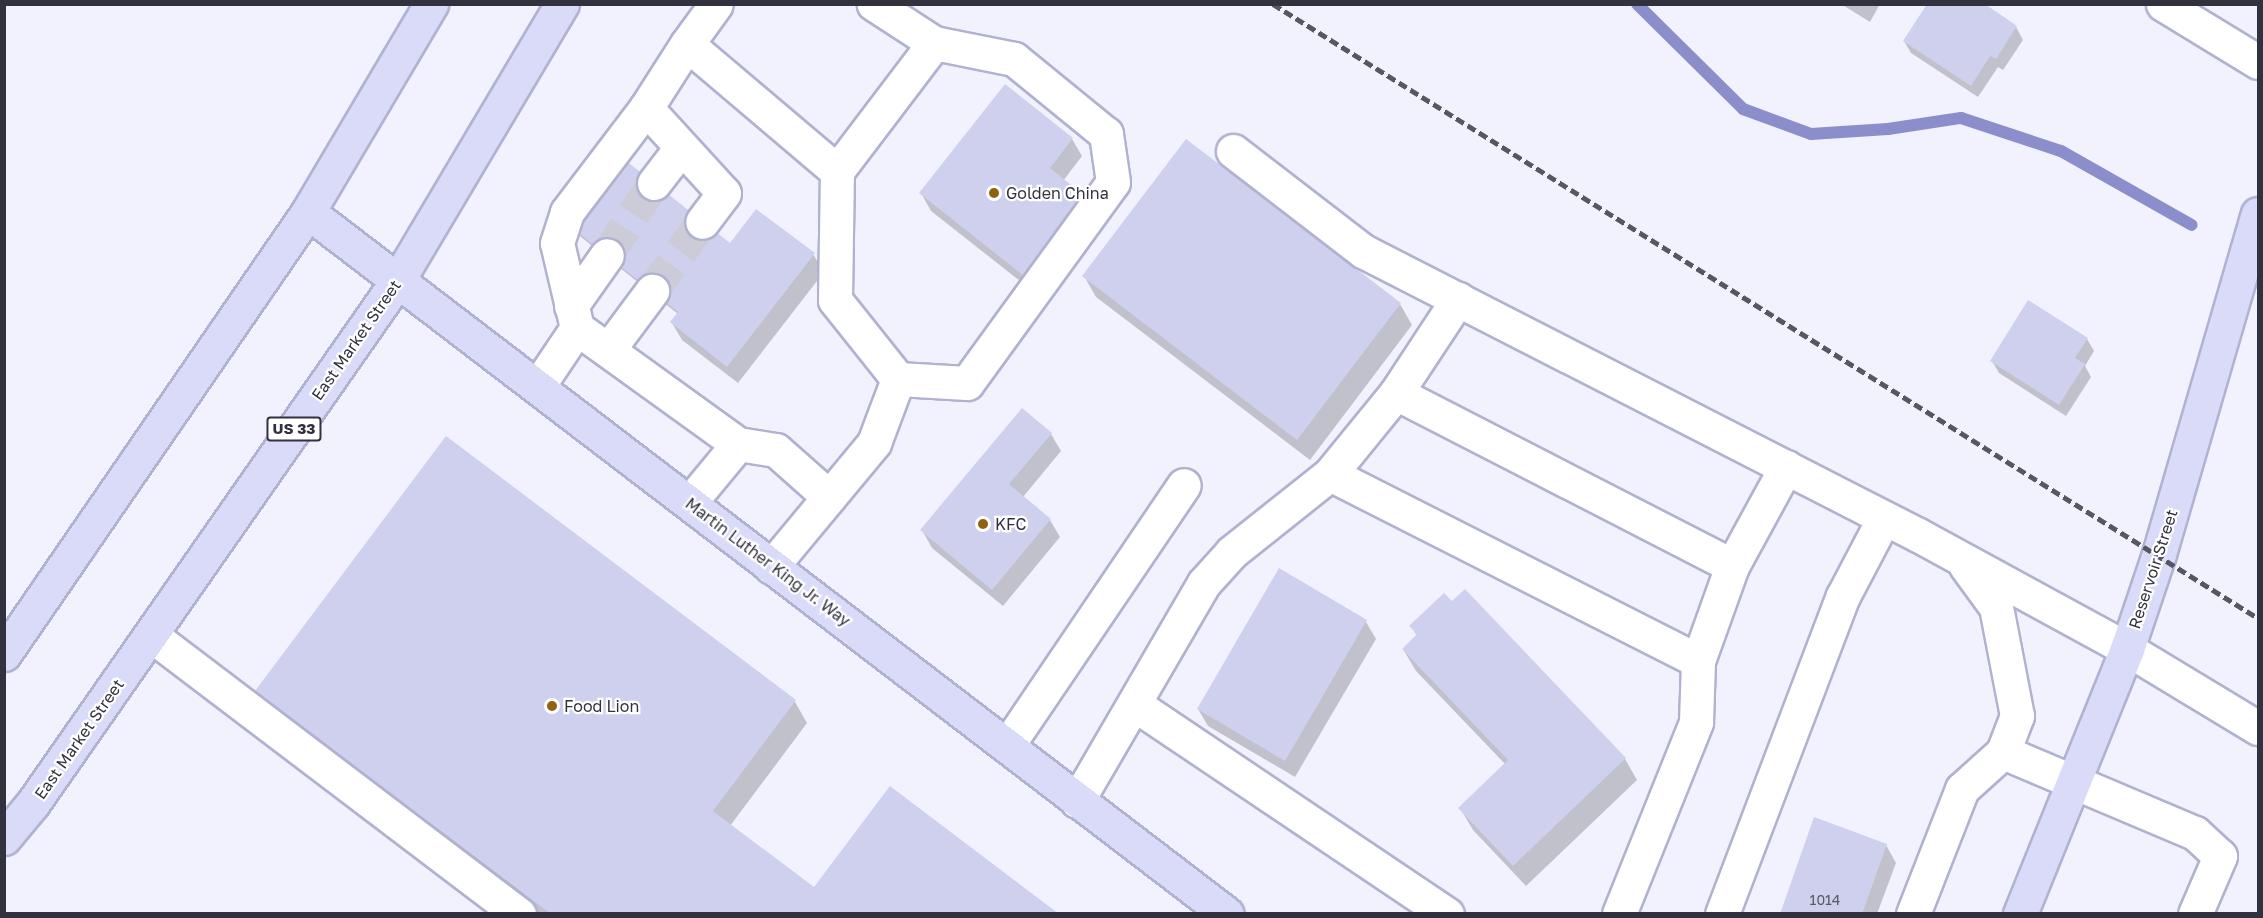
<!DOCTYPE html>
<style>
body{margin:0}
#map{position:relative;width:2263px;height:918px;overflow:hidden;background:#f1f2fe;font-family:"Golos Text",sans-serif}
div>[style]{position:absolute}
.shadow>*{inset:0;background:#0003}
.stream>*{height:12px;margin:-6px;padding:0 6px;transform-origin:6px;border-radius:6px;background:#8c8ecc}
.building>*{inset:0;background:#ced0ee}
.minor-tunnel>*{height:33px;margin-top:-16.5px;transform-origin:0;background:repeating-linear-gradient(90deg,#cbccd8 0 33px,transparent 0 49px)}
.roads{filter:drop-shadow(2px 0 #b0b2cf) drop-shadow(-2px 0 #b0b2cf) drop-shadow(0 2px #b0b2cf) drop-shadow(0 -2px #b0b2cf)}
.minor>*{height:33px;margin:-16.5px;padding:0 16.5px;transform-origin:16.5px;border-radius:16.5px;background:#fff}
.major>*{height:33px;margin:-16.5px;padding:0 16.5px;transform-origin:16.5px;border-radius:16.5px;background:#dadbf9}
.rail>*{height:4.5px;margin-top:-2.25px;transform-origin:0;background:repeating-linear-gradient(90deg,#565763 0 9px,transparent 0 13.5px)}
.dots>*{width:16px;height:16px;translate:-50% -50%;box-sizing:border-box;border:3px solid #fff;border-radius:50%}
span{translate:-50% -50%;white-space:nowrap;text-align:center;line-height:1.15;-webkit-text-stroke:4.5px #fff;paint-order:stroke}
.number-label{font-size:14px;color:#585a6a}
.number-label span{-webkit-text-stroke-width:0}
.shield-label span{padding:2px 4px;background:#fff;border:2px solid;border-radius:4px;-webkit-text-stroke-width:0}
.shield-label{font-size:15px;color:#31323e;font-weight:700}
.poi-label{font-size:16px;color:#31323e}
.left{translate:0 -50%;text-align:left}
.street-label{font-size:16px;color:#31323e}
.frame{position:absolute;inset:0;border:6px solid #31323e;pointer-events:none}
</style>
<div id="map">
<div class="shadow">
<i style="clip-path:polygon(1841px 4px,1880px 4px,1870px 22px)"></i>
<i style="clip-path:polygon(1982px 4px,2016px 27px,2023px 40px,2003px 70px,1998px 67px,1978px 97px,1911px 53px,1904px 41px)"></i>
<i style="clip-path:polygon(1072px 139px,1082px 156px,1063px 181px,1034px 292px,931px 211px,921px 193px)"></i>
<i style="clip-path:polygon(573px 227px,813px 254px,824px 272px,738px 383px,682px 340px,672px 323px,678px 314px,576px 233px)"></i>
<i style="clip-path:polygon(1084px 276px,1400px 304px,1412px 325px,1310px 460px,1096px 297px)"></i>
<i style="clip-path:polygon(2029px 302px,2087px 339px,2094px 351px,2085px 366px,2091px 377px,2066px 416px,1999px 373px,1992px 361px)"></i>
<i style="clip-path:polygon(1051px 434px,1061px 451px,1023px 497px,1050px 520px,1060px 537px,1003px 606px,932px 548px,922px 530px)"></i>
<i style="clip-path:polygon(1280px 570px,1366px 622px,1376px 639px,1295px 777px,1208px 726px,1198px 709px)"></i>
<i style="clip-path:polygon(1411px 626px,1625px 759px,1637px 780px,1526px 886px,1473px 830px,1460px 808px,1506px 765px,1416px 671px,1403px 649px,1417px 636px)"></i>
<i style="clip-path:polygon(257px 691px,795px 702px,807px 723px,730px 826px,815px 889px,1056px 914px,536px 914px,270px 713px)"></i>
<i style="clip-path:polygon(1886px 845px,1896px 863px,1877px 914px,1782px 914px)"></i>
</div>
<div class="stream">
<i style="left:1637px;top:4px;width:149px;rotate:44.7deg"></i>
<i style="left:1743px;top:109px;width:72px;rotate:20.2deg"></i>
<i style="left:1811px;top:134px;width:77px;rotate:-3.7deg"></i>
<i style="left:1888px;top:129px;width:74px;rotate:-8.6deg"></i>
<i style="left:1961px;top:118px;width:105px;rotate:18.3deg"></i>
<i style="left:2061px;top:151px;width:150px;rotate:29.5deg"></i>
</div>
<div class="building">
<i style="clip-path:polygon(1927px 4px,1985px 4px,2017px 26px,1996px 59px,1990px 56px,1971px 86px,1903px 41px)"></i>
<i style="clip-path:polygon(1005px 84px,1073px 138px,1050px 168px,1086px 197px,1024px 276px,919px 193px)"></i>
<i style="clip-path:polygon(1186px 139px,1401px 303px,1297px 440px,1082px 276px)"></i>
<i style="clip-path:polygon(625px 160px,730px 243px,756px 209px,815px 253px,727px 367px,670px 322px,678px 312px,571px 227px)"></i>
<i style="clip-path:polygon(2028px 300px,2088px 338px,2075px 358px,2085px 364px,2059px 405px,1990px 361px)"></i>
<i style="clip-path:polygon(1022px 408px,1052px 433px,1009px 484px,1051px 519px,992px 590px,920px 530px)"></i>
<i style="clip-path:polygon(446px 436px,796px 700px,713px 811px,814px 887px,890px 786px,1059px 914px,551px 914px,255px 691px)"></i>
<i style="clip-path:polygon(1279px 568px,1367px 620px,1285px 761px,1197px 709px)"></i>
<i style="clip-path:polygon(1465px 589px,1626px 758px,1513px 866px,1458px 808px,1508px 760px,1402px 649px,1417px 634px,1409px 626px,1444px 593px,1452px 601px)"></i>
<i style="clip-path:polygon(1814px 817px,1887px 844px,1862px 914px,1780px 914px)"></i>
</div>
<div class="minor-tunnel">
<i style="left:607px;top:255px;width:86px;rotate:-56.9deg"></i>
<i style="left:652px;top:291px;width:85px;rotate:-54.1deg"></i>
</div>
<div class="roads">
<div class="minor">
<i style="left:2163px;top:4px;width:111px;rotate:31.4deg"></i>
<i style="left:687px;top:44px;width:49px;rotate:-54.1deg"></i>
<i style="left:646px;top:108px;width:115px;rotate:47.5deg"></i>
<i style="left:724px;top:193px;width:36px;rotate:127deg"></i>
<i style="left:1233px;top:151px;width:164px;rotate:37.6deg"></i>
<i style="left:1363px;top:251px;width:623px;rotate:27.1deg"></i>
<i style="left:1918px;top:535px;width:238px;rotate:28.6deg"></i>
<i style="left:2127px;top:649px;width:153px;rotate:31.1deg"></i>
<i style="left:837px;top:171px;width:161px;rotate:-52.8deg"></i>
<i style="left:934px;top:43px;width:72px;rotate:-147deg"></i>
<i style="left:654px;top:183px;width:44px;rotate:-52.4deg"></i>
<i style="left:571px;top:306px;width:62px;rotate:-54.8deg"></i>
<i style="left:577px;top:328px;width:87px;rotate:-103.2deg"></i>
<i style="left:557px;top:243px;width:33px;rotate:-72deg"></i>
<i style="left:567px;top:212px;width:131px;rotate:-52.8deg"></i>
<i style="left:646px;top:108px;width:76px;rotate:-57.4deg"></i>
<i style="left:687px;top:44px;width:197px;rotate:40.3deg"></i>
<i style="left:837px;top:171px;width:129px;rotate:90.9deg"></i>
<i style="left:835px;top:300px;width:101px;rotate:51.4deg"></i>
<i style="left:898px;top:379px;width:68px;rotate:110.6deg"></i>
<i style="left:874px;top:443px;width:161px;rotate:129.7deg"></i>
<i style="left:608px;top:350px;width:74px;rotate:-53.3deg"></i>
<i style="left:898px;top:379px;width:69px;rotate:3.3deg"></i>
<i style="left:967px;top:383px;width:248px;rotate:-54deg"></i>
<i style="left:1113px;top:182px;width:49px;rotate:-98.3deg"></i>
<i style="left:1106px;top:134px;width:119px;rotate:-140.8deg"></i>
<i style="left:1014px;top:59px;width:82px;rotate:-168.7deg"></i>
<i style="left:538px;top:386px;width:70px;rotate:-56.1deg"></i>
<i style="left:577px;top:328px;width:198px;rotate:35.8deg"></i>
<i style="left:738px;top:444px;width:75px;rotate:129.6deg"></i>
<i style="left:1396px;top:393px;width:378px;rotate:27.2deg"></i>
<i style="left:738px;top:444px;width:38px;rotate:9deg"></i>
<i style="left:776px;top:450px;width:71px;rotate:41.6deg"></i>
<i style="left:1330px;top:474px;width:413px;rotate:26.9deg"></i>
<i style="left:151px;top:635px;width:462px;rotate:37.2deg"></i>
<i style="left:1134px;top:704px;width:377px;rotate:33.9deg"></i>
<i style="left:1007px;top:746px;width:315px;rotate:-55.9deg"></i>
<i style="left:2003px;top:752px;width:208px;rotate:22.9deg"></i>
<i style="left:2195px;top:833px;width:34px;rotate:43deg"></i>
<i style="left:2220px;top:856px;width:63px;rotate:113.3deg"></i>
<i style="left:1077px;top:801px;width:252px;rotate:-59.8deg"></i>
<i style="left:1204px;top:583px;width:42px;rotate:-47.9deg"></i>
<i style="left:1232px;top:552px;width:125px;rotate:-38.5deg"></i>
<i style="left:1330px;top:474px;width:104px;rotate:-50.8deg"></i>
<i style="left:1396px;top:393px;width:113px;rotate:-56.6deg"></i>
<i style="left:1619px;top:914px;width:207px;rotate:-68.1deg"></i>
<i style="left:1696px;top:722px;width:61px;rotate:-88.1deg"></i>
<i style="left:1698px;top:661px;width:101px;rotate:-70.3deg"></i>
<i style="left:1732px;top:566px;width:113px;rotate:-61.4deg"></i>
<i style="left:1722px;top:914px;width:340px;rotate:-69.2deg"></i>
<i style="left:1843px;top:596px;width:88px;rotate:-62.3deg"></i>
<i style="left:1913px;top:914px;width:134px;rotate:-68.6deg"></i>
<i style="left:1962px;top:789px;width:55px;rotate:-42.1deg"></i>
<i style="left:2003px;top:752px;width:39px;rotate:-69deg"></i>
<i style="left:2017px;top:716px;width:111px;rotate:-100.9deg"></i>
<i style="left:1996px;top:607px;width:51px;rotate:-126.2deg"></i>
</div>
<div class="major">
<i style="left:308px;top:212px;width:1156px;rotate:37.38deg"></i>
<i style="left:4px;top:654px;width:536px;rotate:-55.48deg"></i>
<i style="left:308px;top:212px;width:242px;rotate:-59.4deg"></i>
<i style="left:4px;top:838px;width:45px;rotate:-50.4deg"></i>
<i style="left:33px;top:803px;width:638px;rotate:-55.09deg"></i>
<i style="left:398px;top:280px;width:321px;rotate:-59.3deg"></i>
<i style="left:2020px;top:914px;width:286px;rotate:-68deg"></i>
<i style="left:2127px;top:649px;width:100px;rotate:-71.4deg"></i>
<i style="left:2159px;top:554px;width:354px;rotate:-73.8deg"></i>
</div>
</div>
<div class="rail">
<i style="left:1273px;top:4px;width:1161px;rotate:31.94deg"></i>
</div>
<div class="dots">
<i style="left:994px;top:193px;background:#926110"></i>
<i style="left:983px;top:524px;background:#926110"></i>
<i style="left:552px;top:706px;background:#926110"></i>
</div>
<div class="number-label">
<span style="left:1825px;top:900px">1014</span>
</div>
<div class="shield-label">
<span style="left:294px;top:429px">US 33</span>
</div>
<div class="poi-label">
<span class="left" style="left:1006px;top:193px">Golden China</span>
<span class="left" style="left:995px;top:524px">KFC</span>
<span class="left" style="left:564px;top:706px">Food Lion</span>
</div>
<div class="street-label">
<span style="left:356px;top:340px;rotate:-55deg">East Market Street</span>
<span style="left:768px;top:562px;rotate:37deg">Martin Luther King Jr. Way</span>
<span style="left:2153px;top:569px;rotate:-72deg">Reservoir Street</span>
<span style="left:79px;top:739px;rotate:-55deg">East Market Street</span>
</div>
<div class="frame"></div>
</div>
